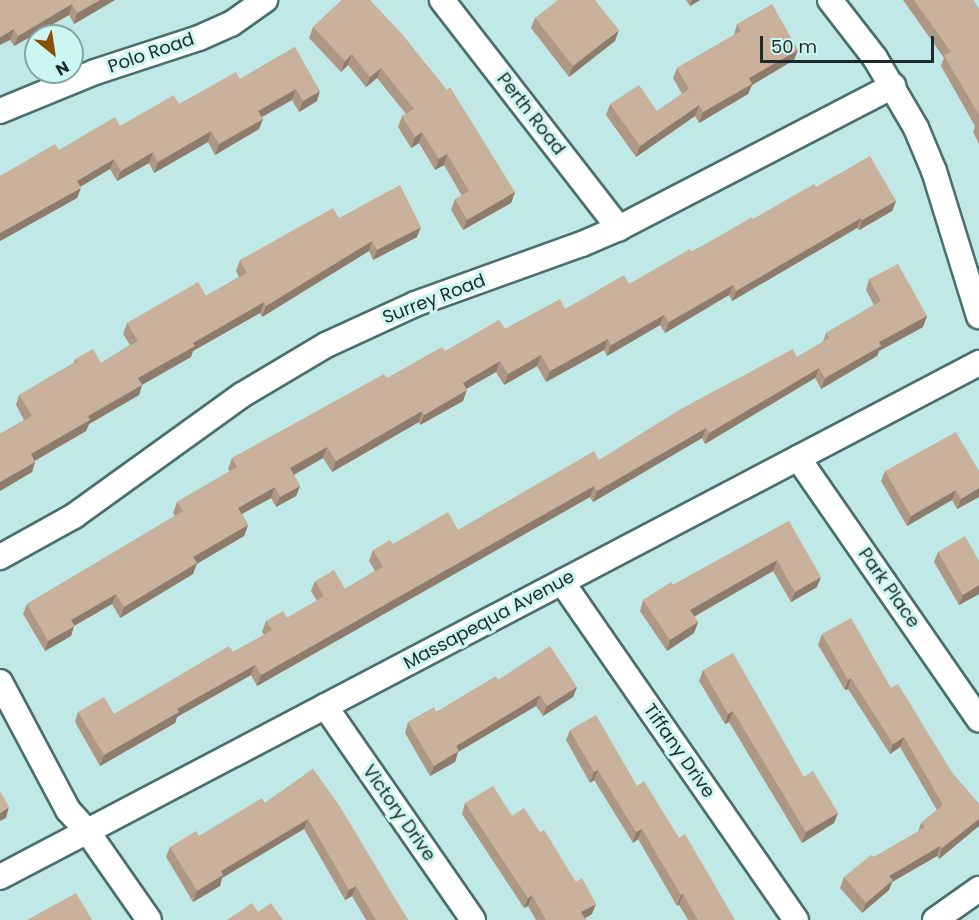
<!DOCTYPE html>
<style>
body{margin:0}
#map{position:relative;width:979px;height:920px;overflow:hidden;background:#c0e8e6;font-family:Poppins,sans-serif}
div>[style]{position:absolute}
.roads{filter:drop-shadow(2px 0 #4a6f6d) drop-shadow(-2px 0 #4a6f6d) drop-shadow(0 2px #4a6f6d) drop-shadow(0 -2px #4a6f6d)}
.street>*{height:24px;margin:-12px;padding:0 12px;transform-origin:12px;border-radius:12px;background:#fff}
.wall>*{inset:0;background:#ae9885}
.shaded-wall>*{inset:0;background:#8d7c6c}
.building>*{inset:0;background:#cab19b}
span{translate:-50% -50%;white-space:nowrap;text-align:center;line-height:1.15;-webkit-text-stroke:6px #cdf6f3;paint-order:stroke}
.street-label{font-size:18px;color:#1c2b2a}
.north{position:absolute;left:24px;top:24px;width:60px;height:60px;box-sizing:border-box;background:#cdf6f3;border:2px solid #86a5a3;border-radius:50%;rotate:150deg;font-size:16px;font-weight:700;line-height:24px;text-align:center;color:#1c2b2a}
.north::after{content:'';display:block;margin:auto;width:21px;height:27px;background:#895004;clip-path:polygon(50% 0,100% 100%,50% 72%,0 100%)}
.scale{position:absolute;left:760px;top:36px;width:174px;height:27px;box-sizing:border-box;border:3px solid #1c2b2a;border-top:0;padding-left:8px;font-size:18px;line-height:21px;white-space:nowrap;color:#1c2b2a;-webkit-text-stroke:4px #cdf6f3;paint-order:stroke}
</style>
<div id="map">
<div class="roads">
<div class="street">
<i style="left:442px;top:0;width:289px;rotate:52.2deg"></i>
<i style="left:830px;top:0;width:73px;rotate:52.2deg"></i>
<i style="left:875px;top:58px;width:81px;rotate:59.6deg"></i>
<i style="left:916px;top:128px;width:47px;rotate:67.3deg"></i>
<i style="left:934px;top:171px;width:152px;rotate:72.8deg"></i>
<i style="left:0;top:111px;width:103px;rotate:-22.3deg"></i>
<i style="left:95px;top:72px;width:109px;rotate:-18.1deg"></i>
<i style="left:199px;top:38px;width:35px;rotate:-24deg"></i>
<i style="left:231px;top:24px;width:42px;rotate:-35.2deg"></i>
<i style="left:798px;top:458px;width:318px;rotate:55.3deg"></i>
<i style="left:0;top:557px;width:85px;rotate:-29deg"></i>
<i style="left:74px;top:516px;width:207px;rotate:-35.8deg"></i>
<i style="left:242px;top:395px;width:98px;rotate:-30.8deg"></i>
<i style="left:326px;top:345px;width:98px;rotate:-24.7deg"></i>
<i style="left:415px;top:304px;width:177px;rotate:-19.8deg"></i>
<i style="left:582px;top:244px;width:40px;rotate:-23.4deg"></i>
<i style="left:619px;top:228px;width:309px;rotate:-27.4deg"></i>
<i style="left:562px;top:582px;width:411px;rotate:55.3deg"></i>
<i style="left:0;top:682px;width:145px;rotate:62deg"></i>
<i style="left:68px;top:810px;width:28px;rotate:48deg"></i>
<i style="left:87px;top:831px;width:108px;rotate:55.1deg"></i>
<i style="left:325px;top:706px;width:260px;rotate:55.3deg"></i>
<i style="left:0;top:877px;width:1106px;rotate:-27.7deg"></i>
<i style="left:935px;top:920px;width:54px;rotate:-35.2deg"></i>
</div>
</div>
<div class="wall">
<i style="clip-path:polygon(0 0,115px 0,74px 24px,69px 15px,14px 46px,10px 40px)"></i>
<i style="clip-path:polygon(342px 0,515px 192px,511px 203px,463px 230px,451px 210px,455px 199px,462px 196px,444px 165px,435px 170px,419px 143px,411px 148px,398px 127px,402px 116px,406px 114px,377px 78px,366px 87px,348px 65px,341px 72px,309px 38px,313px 27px)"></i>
<i style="clip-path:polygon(686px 0,700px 0,690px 6px)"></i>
<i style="clip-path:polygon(903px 0,973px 0,979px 9px,979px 144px,973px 132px,975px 126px,941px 66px,944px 58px)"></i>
<i style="clip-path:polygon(535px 18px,615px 41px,569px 77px,531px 28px)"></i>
<i style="clip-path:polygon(737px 24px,798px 50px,794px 60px,752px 85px,748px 94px,699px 123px,695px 116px,636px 157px,606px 115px,610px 104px,657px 111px,682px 94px,673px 78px,677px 68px,734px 35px)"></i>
<i style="clip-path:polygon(295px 47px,317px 101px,299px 112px,292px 100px,262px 117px,263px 119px,259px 129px,215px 155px,208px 142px,154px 173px,149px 163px,117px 181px,110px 169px,80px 187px,77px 198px,0 241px,0 176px,59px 150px,120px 126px,179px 104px,240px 79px)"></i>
<i style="clip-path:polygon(816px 187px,896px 201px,892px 211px,859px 230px,857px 228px,732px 301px,729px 295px,665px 333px,660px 325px,607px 356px,604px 350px,546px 382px,537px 366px,504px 385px,496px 372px,466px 389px,463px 401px,420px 425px,419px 422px,332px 472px,323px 458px,294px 475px,300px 486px,296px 496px,276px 507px,271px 498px,242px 514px,248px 525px,244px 536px,197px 563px,193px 574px,120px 618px,112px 604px,74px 626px,71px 636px,45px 651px,23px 614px,27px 604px,175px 516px,173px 513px,177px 502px,230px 471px,228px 469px,232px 458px,387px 378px,445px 351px,505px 329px,565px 309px,629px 284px)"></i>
<i style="clip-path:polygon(339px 218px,417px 237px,373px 260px,369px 251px,262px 317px,260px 313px,193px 351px,191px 357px,142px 384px,139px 395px,89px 424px,86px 431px,35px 461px,32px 472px,0 491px,0 434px,24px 420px,16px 405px,19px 395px,74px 363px,75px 359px,101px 363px,130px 345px,123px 334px,127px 323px,206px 296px,239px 277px,236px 271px,240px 260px)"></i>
<i style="clip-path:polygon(869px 279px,927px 316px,923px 327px,879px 351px,877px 356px,821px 389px,815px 378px,705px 444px,702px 438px,593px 502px,590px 497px,257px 686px,251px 675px,177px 717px,175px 723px,100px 766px,75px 722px,78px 712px,114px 714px,233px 652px,264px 635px,262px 632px,266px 621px,287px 618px,317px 601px,311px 591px,315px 581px,345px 589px,375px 571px,369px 561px,373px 550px,393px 544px,458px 530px,599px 460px,797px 357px,823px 342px,826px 333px,874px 305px,866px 290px)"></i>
<i style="clip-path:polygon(885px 471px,979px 471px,979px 497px,957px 509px,952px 500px,907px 526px,881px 481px)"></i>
<i style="clip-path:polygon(789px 521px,817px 587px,791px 602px,773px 571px,694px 617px,698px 622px,694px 633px,667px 651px,640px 611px,643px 600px,673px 585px)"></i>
<i style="clip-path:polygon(938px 552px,979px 561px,979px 594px,959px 605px,934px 562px)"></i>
<i style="clip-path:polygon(822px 634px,891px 688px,953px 774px,979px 804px,979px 826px,939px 859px,937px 856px,892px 882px,889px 890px,862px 913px,840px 888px,844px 877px,874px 857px,918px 832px,921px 823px,937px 810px,900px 747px,890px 754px,848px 689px,845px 690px,818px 645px)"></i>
<i style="clip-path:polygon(703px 670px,804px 777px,838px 813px,834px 823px,802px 843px,729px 722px,725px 724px,699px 681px)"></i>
<i style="clip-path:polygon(498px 680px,577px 687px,573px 697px,543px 716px,536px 706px,458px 752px,455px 762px,430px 776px,405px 733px,408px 722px,436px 712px)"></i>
<i style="clip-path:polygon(570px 730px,637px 786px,679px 838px,735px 920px,688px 920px,679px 905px,677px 906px,638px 839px,633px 843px,594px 780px,590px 783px,566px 740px)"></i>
<i style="clip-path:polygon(313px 769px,408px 920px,366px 920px,352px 896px,345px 900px,304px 829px,222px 878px,220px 886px,193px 902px,166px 857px,170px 847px,199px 836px,265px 803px)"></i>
<i style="clip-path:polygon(465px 803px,512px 816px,592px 914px,585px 918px,586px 920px,536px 920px,528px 906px,524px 908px,462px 814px)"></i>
</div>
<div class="shaded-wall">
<i style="clip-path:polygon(100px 0,115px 0,74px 24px,77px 13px)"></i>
<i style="clip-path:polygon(692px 0,700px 0,690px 6px)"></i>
<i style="clip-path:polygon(72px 4px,69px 15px,14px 46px,18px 36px)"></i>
<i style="clip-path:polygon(14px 29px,10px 40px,0 45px,0 37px)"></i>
<i style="clip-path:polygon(619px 30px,615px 41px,569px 77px,573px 66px)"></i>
<i style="clip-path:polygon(798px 50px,794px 60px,752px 85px,748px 94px,699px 123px,703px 112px,749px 78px)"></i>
<i style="clip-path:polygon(352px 54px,348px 65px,341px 72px,345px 61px)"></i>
<i style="clip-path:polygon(381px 68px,377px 78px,366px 87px,370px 77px)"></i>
<i style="clip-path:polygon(296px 89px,292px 100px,254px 121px,258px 111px)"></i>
<i style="clip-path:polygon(320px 91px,317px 101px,299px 112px,303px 101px)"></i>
<i style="clip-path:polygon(699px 105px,695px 116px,636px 157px,640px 146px)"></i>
<i style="clip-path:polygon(263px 119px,259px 129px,215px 155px,219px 144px)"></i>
<i style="clip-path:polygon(211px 131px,208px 142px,154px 173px,158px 162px)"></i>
<i style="clip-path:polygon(422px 132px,419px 143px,411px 148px,415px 137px)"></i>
<i style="clip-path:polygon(153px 152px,149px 163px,117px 181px,121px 171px)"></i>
<i style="clip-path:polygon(447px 154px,444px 165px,435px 170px,439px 159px)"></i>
<i style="clip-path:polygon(114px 159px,110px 169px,73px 191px,77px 181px)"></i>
<i style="clip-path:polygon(81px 188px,77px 198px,0 241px,0 233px)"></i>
<i style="clip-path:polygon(515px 192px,511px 203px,463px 230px,467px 220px)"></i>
<i style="clip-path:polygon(896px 201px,892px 211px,859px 230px,862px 220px)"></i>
<i style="clip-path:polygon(861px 218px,857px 228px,732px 301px,736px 291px)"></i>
<i style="clip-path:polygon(421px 227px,417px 237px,373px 260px,377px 250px)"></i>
<i style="clip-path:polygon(372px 241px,369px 251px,262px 317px,266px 306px)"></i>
<i style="clip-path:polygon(733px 285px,729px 295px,665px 333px,669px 322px)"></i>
<i style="clip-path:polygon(264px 302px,260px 313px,193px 351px,191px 357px,135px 389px,138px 378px,193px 343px)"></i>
<i style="clip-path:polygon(664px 315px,660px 325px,607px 356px,611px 345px)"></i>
<i style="clip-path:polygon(927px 316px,923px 327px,879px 351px,877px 356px,821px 389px,825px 378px,879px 342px)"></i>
<i style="clip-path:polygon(608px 339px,604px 350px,546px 382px,550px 371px)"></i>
<i style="clip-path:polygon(541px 355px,537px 366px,504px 385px,508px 374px)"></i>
<i style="clip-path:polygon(500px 361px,496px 372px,459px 393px,463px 383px)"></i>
<i style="clip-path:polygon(819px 368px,815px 378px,705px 444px,709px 433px)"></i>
<i style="clip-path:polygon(142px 385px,139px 395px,89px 424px,86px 431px,27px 465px,31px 454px,88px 416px)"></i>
<i style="clip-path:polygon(467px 390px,463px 401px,420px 425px,424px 415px)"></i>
<i style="clip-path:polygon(422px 411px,419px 422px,332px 472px,336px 461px)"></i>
<i style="clip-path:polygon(706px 428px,702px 438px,593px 502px,597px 491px)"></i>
<i style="clip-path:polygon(327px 447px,323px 458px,286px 479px,290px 468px)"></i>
<i style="clip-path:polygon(35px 462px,32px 472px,0 491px,0 482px)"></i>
<i style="clip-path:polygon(300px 486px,296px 496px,276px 507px,280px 497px)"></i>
<i style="clip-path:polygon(594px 486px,590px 497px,257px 686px,261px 675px)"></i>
<i style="clip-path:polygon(275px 487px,271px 498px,234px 518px,238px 508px)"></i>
<i style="clip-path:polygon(979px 488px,979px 497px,957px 509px,961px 499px)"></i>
<i style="clip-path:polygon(956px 490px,952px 500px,907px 526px,911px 516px)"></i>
<i style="clip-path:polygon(248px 525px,244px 536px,190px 568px,193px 557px)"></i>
<i style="clip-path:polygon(777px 560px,773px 571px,686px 621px,690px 610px)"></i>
<i style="clip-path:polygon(197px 563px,193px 574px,120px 618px,124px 607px)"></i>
<i style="clip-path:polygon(821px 577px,817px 587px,791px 602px,795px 592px)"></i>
<i style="clip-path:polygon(979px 585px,979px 594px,959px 605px,963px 595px)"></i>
<i style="clip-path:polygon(116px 594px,112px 604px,74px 626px,71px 636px,45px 651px,48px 641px,71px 620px)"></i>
<i style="clip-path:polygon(698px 622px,694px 633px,667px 651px,670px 640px)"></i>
<i style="clip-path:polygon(255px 665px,251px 675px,177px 717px,175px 723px,100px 766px,104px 755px,177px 709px)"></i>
<i style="clip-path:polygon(851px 678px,848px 689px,845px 690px,848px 680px)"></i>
<i style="clip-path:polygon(577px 687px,573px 697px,543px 716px,547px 706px)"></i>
<i style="clip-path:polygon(540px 695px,536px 706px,458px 752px,455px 762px,430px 776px,434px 766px,456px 746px)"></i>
<i style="clip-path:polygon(733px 711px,729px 722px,725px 724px,728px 714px)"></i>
<i style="clip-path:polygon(904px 737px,900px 747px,890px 754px,893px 744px)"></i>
<i style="clip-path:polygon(598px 770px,594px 780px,590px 783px,594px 772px)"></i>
<i style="clip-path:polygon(9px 807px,6px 818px,0 821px,0 813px)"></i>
<i style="clip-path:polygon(838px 813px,834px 823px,802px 843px,806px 832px)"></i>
<i style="clip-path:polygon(308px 819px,304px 829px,222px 878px,220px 886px,193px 902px,197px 891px,221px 871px)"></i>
<i style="clip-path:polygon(979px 819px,979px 826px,939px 859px,942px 848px)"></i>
<i style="clip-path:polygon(642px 829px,638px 839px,633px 843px,636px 832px)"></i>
<i style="clip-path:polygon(940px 846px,937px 856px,892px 882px,889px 890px,862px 913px,866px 903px,889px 876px)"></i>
<i style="clip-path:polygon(356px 886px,352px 896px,345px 900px,349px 890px)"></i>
<i style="clip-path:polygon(683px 894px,679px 905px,677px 906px,681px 895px)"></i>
<i style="clip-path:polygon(532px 895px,528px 906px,524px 908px,528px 898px)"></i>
<i style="clip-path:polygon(596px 904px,592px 914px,582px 920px,581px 912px)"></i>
</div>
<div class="building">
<i style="clip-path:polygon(0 0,100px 0,77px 13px,72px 4px,18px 36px,14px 29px,0 37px)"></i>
<i style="clip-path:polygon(342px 0,370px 0,402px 34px,447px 90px,450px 87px,515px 192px,467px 220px,455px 199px,469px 191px,447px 154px,439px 159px,422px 132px,415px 137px,402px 116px,414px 109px,381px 68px,370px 77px,352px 54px,345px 61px,313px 27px)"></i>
<i style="clip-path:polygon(558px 0,595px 0,619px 30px,573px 66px,535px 18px)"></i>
<i style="clip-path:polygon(914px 0,973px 0,979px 9px,979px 115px,944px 55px,951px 52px)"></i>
<i style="clip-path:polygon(772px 4px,798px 50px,749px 78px,752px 84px,703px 112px,699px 105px,640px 146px,610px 104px,639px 85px,657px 111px,689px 89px,677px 68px,741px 31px,737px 24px)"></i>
<i style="clip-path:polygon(295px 47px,320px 91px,303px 101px,296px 89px,258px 111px,263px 119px,219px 144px,211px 131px,158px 162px,153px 152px,121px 171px,114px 159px,77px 181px,81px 188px,0 233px,0 176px,55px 144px,59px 150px,115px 117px,120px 126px,174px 95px,179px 104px,236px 72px,240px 79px)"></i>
<i style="clip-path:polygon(870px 156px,896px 201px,862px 220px,861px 218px,736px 291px,733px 285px,669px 322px,664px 315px,611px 345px,608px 339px,550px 371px,541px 355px,508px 374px,500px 361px,463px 383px,467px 390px,424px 415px,422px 411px,336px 461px,327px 447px,290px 468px,300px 486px,280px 497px,275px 487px,238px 508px,248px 525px,193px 557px,197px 563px,124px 607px,116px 594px,71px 620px,75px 626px,48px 641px,27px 604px,183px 511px,177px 502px,237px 467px,232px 458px,384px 374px,387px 378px,442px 347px,445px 351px,499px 320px,505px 329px,560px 299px,565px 309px,624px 275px,629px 284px,690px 249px,692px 252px,752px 217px,753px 219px,814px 184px,816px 187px)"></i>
<i style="clip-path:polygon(400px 185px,421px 227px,377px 250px,372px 241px,266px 306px,264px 302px,193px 343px,195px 346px,138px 378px,142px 385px,88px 416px,90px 420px,31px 454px,35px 462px,0 482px,0 434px,32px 416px,19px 395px,77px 362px,75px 359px,93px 349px,101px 363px,138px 341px,127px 323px,198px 282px,206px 296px,247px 273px,240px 260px,281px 237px,333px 208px,339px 218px)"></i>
<i style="clip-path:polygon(898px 264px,927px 316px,879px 342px,881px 346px,825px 378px,819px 368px,709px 433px,706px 428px,597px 491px,594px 486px,261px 675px,255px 665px,177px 709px,179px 712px,104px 755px,78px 712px,104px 697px,114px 714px,229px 646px,233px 652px,272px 630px,266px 621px,283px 611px,287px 618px,324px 596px,315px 581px,334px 570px,345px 589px,383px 567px,373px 550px,390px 540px,393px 544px,448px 512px,458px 530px,594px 451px,599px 460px,679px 410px,793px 349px,797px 357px,829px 338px,826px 333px,881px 301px,869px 279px)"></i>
<i style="clip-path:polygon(956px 432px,979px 471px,979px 488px,961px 499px,956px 490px,911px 516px,885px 471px)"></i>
<i style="clip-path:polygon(789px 521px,821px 577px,795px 592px,777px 560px,690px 610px,698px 622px,670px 640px,643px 600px,671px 582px,673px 585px)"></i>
<i style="clip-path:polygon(965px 536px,979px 561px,979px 585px,963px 595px,938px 552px)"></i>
<i style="clip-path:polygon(851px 618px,891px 688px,898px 684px,953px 774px,979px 804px,979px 819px,942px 848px,940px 846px,889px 876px,893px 880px,866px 903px,844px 877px,871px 855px,874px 857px,925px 827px,921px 823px,943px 805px,904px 737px,893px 744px,851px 678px,848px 680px,822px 634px)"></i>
<i style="clip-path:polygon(550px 646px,577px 687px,547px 706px,540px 695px,456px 746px,459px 751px,434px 766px,408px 722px,434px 707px,436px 712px,496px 676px,498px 680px)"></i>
<i style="clip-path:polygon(733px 653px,804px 777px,813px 771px,838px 813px,806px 832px,733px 711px,728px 714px,703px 670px)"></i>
<i style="clip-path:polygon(596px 715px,637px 786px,644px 781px,679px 838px,685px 834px,735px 920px,698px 920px,683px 894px,681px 895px,642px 829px,636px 832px,598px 770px,594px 772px,570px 730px)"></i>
<i style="clip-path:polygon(313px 769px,339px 805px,408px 920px,376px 920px,356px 886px,349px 890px,308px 819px,221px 871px,223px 875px,197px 891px,170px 847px,196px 831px,199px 836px,262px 798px,265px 803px)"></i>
<i style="clip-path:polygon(493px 786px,512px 816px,524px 808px,540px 832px,544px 830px,576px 882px,582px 878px,596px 904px,581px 912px,586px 920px,546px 920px,532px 895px,528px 898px,465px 803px)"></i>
<i style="clip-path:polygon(0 791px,9px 807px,0 813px)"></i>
<i style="clip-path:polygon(76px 893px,92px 920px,27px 920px)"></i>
<i style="clip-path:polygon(252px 903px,258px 912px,271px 903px,283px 920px,227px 920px)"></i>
</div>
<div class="street-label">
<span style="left:151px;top:53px;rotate:-19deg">Polo Road</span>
<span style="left:531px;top:114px;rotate:52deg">Perth Road</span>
<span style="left:434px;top:299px;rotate:-21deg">Surrey Road</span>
<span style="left:889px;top:588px;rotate:55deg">Park Place</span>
<span style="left:489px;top:620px;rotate:-28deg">Massapequa Avenue</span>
<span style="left:679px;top:751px;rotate:55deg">Tiffany Drive</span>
<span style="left:399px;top:813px;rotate:55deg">Victory Drive</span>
</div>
<div class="north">N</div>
<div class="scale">50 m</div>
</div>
